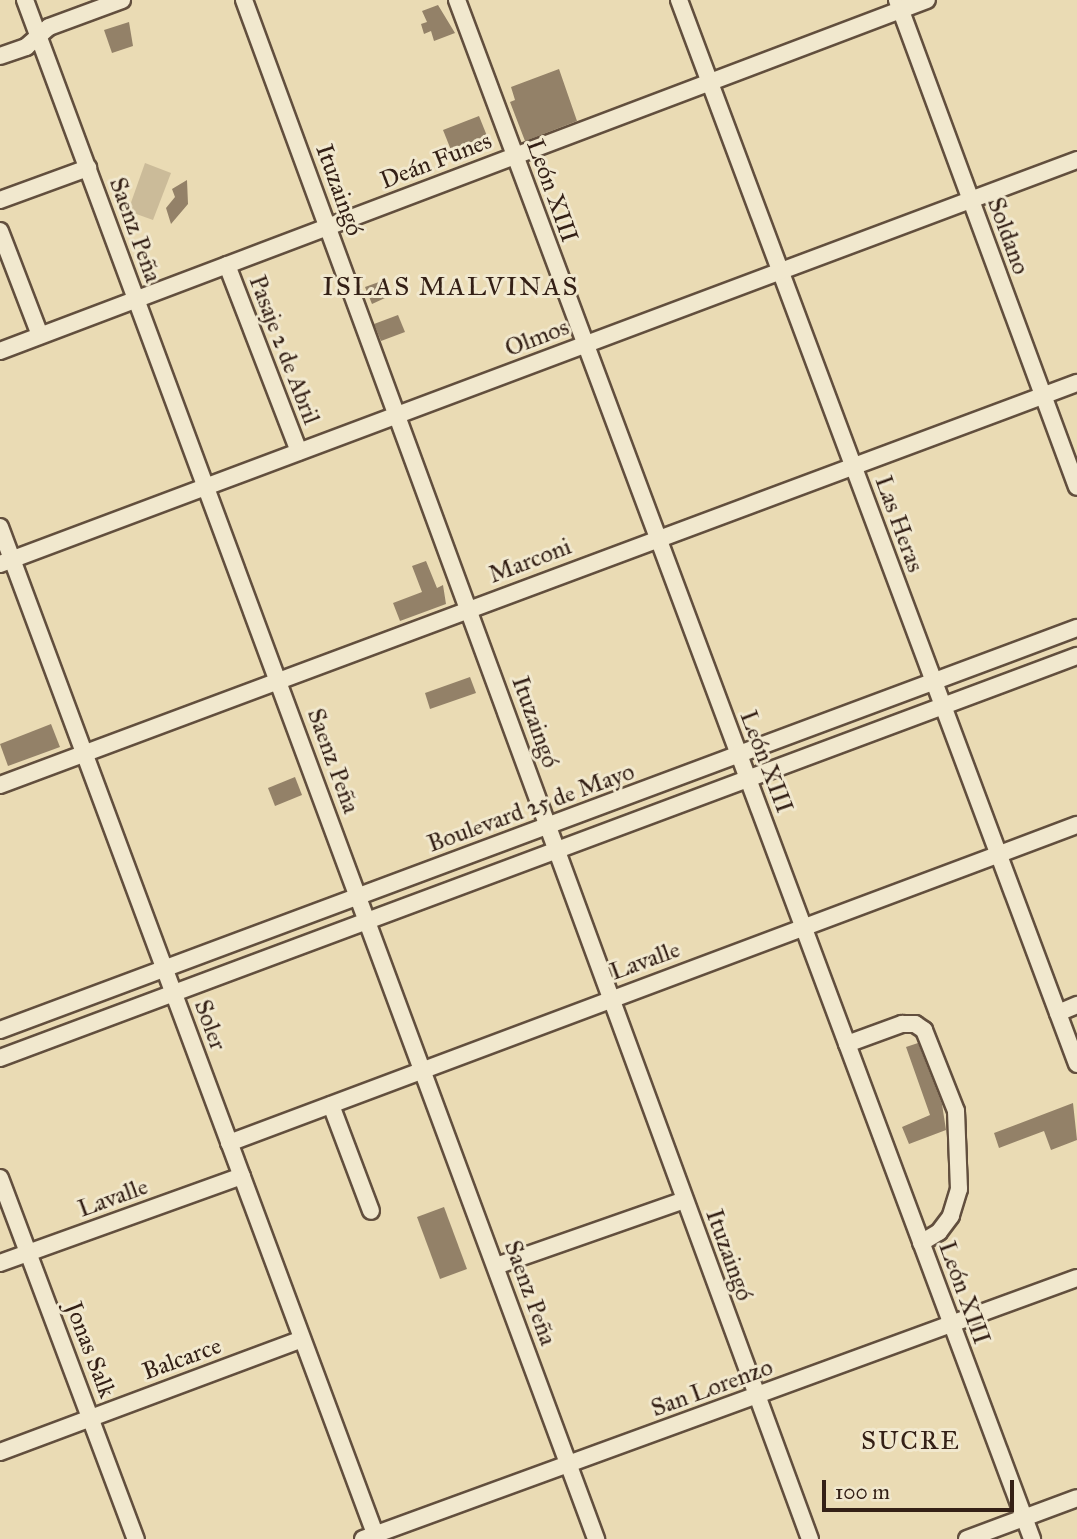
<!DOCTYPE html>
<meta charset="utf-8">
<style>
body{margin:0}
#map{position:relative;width:1077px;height:1539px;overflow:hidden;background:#eadbb4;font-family:"IM FELL Great Primer",serif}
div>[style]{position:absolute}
.green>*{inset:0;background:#cbbb99}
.building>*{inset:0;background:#938168}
.roads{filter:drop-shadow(2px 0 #624f3e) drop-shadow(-2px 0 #624f3e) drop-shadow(0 2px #624f3e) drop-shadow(0 -2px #624f3e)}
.minor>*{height:16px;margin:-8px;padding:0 8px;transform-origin:8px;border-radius:8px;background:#f1e8ce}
span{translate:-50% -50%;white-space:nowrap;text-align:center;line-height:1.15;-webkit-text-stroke:6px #f1e8ce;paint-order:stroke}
.street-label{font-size:24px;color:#342016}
.neighbourhood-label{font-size:26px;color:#342016;letter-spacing:2px}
.scale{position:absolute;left:822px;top:1480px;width:192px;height:32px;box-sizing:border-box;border:4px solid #342016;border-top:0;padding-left:9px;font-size:21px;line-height:24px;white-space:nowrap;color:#342016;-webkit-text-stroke:5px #f1e8ce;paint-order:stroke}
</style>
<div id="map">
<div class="green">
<i style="clip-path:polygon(145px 163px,171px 173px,153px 220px,128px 211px)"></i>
</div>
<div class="building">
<i style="clip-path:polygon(438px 5px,455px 33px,434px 41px,431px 31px,424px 34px,421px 24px,427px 22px,422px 11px)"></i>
<i style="clip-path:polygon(129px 22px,133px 46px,112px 53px,104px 30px)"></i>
<i style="clip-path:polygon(559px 69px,577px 121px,525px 141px,510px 102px,515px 100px,511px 87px)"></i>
<i style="clip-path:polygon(479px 116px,487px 136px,451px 150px,443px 130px)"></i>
<i style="clip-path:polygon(187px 180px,188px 204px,171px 224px,166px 208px,175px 197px,172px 189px)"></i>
<i style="clip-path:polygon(379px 282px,385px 298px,372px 304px,365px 287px)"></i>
<i style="clip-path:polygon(398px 315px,405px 332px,381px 341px,374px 324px)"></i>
<i style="clip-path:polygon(426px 561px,437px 588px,443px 585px,446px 604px,400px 621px,393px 603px,422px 592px,412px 566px)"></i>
<i style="clip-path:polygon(470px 677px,476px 693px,430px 709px,425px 693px)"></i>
<i style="clip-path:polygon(51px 724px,60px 747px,8px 766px,0 744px)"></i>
<i style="clip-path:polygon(295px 777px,302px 795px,275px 806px,268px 788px)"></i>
<i style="clip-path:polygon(918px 1043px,942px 1104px,946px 1130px,909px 1144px,902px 1127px,930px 1115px,906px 1047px)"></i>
<i style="clip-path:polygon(1073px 1103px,1077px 1140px,1051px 1150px,1044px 1131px,999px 1148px,994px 1133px)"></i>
<i style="clip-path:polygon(444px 1207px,467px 1269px,440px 1279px,417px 1217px)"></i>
</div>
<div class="roads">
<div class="minor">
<i style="left:25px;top:0;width:1642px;rotate:69.64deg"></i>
<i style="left:244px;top:0;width:1640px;rotate:69.81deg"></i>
<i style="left:457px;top:0;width:1643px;rotate:69.51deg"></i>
<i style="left:679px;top:0;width:1136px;rotate:69.49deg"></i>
<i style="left:897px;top:0;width:519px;rotate:69.72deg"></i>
<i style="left:0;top:56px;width:28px;rotate:-19deg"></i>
<i style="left:26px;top:47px;width:30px;rotate:-41deg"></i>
<i style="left:49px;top:27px;width:78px;rotate:-20.3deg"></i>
<i style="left:0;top:200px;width:94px;rotate:-20deg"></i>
<i style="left:0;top:231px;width:111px;rotate:69deg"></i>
<i style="left:227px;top:265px;width:200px;rotate:68.9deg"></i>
<i style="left:0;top:351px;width:991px;rotate:-20.74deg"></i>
<i style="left:0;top:527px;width:1080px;rotate:69.57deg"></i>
<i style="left:0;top:564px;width:1150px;rotate:-20.56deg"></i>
<i style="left:0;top:785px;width:1150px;rotate:-20.47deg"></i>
<i style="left:1058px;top:1013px;width:21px;rotate:-23deg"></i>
<i style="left:0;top:1030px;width:1150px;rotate:-20.47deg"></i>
<i style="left:847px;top:1044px;width:59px;rotate:-20deg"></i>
<i style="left:902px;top:1024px;width:13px"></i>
<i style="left:915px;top:1024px;width:11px;rotate:34deg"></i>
<i style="left:924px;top:1030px;width:87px;rotate:68.4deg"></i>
<i style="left:956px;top:1111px;width:78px;rotate:87.8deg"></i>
<i style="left:959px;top:1189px;width:28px;rotate:107deg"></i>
<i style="left:951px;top:1216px;width:20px;rotate:127deg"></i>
<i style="left:939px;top:1232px;width:21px;rotate:149deg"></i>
<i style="left:0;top:1058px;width:1150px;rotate:-20.47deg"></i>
<i style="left:331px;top:1105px;width:113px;rotate:69.3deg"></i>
<i style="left:229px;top:1143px;width:906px;rotate:-20.56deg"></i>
<i style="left:0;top:1178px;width:386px;rotate:69.4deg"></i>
<i style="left:0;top:1263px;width:257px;rotate:-19.8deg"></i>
<i style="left:496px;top:1266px;width:199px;rotate:-19.3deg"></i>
<i style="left:0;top:1452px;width:322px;rotate:-20.5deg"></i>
<i style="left:363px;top:1539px;width:760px;rotate:-20.08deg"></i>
<i style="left:967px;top:1539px;width:117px;rotate:-20.4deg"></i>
</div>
</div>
<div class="street-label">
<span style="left:436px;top:161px;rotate:-21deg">Deán Funes</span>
<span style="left:339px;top:190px;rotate:70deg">Ituzaingó</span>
<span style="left:552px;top:191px;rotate:70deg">León XIII</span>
<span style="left:135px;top:230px;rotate:70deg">Saenz Peña</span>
<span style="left:1008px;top:236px;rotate:70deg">Soldano</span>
<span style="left:537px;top:338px;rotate:-21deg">Olmos</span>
<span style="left:284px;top:350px;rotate:69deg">Pasaje 2 de Abril</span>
<span style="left:899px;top:524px;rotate:70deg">Las Heras</span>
<span style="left:530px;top:561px;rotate:-21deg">Marconi</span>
<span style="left:535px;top:722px;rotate:70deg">Ituzaingó</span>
<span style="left:333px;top:761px;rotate:70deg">Saenz Peña</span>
<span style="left:766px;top:762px;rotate:69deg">León XIII</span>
<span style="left:531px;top:808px;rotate:-20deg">Boulevard 25 de Mayo</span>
<span style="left:645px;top:961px;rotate:-20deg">Lavalle</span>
<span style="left:210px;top:1025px;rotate:70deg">Soler</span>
<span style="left:113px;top:1198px;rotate:-20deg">Lavalle</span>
<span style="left:729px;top:1255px;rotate:70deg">Ituzaingó</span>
<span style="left:530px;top:1293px;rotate:70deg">Saenz Peña</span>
<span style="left:964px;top:1293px;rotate:70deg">León XIII</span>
<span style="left:90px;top:1350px;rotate:69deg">Jonas Salk</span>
<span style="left:182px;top:1359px;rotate:-20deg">Balcarce</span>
<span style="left:712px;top:1388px;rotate:-20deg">San Lorenzo</span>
</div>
<div class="neighbourhood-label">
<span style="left:451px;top:287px">ISLAS MALVINAS</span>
<span style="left:911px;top:1441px">SUCRE</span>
</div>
<div class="scale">100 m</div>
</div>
